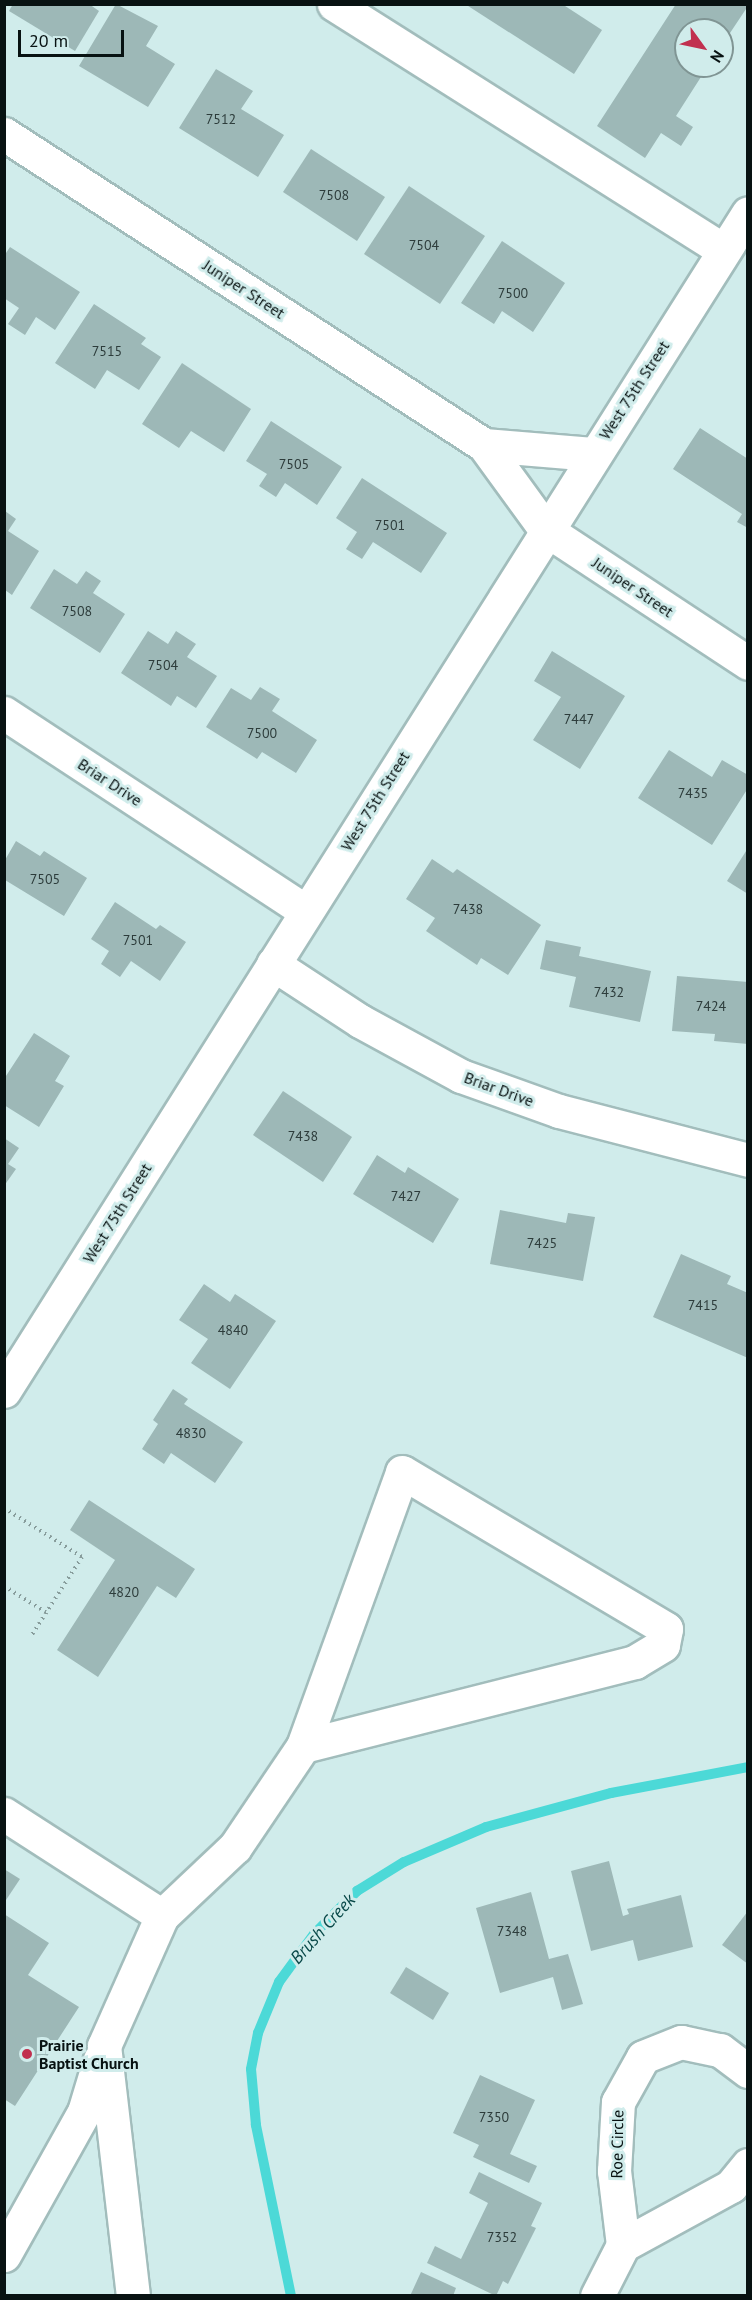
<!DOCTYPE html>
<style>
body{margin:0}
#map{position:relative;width:752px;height:2300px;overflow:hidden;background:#d0eceb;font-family:"PT Sans",sans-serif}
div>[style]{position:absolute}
.stream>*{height:10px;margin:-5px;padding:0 5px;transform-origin:5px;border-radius:5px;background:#4cd9d7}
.building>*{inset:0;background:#9db8b7}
.path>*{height:4px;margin-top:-2px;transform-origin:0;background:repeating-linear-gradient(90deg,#879c9b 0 1.5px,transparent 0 6px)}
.roads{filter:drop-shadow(2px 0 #a2bdbc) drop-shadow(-2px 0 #a2bdbc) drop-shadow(0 2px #a2bdbc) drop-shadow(0 -2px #a2bdbc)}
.minor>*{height:33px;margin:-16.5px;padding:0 16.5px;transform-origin:16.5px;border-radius:16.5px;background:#fff}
.major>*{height:33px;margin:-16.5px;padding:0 16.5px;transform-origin:16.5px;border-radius:16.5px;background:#fff}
.dots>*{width:16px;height:16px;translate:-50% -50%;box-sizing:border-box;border:3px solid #d0eceb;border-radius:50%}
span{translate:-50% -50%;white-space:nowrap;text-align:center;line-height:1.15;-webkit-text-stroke:6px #d0eceb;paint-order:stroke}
.number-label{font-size:14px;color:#2d3c3b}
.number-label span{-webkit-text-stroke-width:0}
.street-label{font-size:16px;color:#081212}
.poi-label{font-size:16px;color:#081212;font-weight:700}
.left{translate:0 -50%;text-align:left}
.water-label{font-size:18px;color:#084848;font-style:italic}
.frame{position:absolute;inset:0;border:6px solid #081212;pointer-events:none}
.north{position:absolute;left:674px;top:18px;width:60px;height:60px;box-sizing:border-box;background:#d0eceb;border:2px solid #809594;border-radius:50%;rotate:123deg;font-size:16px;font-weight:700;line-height:24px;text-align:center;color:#081212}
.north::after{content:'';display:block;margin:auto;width:21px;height:27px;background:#c1304f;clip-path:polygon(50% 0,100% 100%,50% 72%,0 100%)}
.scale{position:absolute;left:18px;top:30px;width:106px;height:27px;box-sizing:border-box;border:3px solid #081212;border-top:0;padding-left:8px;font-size:18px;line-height:21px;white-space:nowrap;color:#081212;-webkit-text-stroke:4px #d0eceb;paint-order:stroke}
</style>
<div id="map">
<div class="stream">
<i style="left:291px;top:2296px;width:175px;rotate:-101.6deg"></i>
<i style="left:256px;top:2125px;width:56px;rotate:-95.1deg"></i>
<i style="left:251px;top:2069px;width:37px;rotate:-79deg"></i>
<i style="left:258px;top:2033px;width:55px;rotate:-67.6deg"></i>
<i style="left:279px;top:1982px;width:59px;rotate:-53.9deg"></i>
<i style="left:314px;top:1934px;width:61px;rotate:-45deg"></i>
<i style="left:357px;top:1891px;width:55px;rotate:-31.7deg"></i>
<i style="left:404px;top:1862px;width:89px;rotate:-23.1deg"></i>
<i style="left:486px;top:1827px;width:130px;rotate:-15.2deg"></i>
<i style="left:611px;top:1793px;width:139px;rotate:-10.7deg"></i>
</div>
<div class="building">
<i style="clip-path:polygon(13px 4px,89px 4px,99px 11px,75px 51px,9px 11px)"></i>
<i style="clip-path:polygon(116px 4px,158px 26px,146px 46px,175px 64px,148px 107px,79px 66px)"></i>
<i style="clip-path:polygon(465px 4px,562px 4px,602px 30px,574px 74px)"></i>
<i style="clip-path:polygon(676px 4px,748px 6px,722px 45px,722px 30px,686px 30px,686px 66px,708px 66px,676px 116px,693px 127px,681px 146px,661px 133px,645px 158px,597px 126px)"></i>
<i style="clip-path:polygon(216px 69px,253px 91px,241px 109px,284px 135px,258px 177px,179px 128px)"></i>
<i style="clip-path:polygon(311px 149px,385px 197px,357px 241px,283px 192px)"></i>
<i style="clip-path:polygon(409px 186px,485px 236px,440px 304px,364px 254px)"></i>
<i style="clip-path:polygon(502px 241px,565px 283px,533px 332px,502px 311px,494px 324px,461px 303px)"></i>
<i style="clip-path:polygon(10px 247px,80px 292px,55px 330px,36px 317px,25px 335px,8px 324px,19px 308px,4px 298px,4px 256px)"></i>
<i style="clip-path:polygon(94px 304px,146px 338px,141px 344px,161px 357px,139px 390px,107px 370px,95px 389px,55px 363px)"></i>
<i style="clip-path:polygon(182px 363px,251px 409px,224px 452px,191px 431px,179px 448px,142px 424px)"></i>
<i style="clip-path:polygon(271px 421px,342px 467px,317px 505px,285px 483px,276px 497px,259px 486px,267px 474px,246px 461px)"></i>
<i style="clip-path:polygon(700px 428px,748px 459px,748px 528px,737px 522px,742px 514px,673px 469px)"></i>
<i style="clip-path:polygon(362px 478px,447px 533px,421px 573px,373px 542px,362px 559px,346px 549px,357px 532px,336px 518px)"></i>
<i style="clip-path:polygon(5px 511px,16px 519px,8px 531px,39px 551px,12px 595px,5px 590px)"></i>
<i style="clip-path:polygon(54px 569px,77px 584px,86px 571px,101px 581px,93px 593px,125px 614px,100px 653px,30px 608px)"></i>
<i style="clip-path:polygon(148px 631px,168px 644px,176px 631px,196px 644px,187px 657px,217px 676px,196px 708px,177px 696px,171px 706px,121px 673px)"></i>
<i style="clip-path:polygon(552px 651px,625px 696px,580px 769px,533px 740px,561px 697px,534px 681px)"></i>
<i style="clip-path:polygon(260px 687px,280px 699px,272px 711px,317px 740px,296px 773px,262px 752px,257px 759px,206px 727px,231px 688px,251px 700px)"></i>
<i style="clip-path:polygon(669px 750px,712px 777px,722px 760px,748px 775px,748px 788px,712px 845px,638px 798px)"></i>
<i style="clip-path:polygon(16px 841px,40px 856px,44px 851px,87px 878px,64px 916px,5px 880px,5px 860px)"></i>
<i style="clip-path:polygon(748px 848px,748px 894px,727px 881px)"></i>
<i style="clip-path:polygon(432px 859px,453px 873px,457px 869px,541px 925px,508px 975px,481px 958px,477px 965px,426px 931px,435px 918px,406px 899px)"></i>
<i style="clip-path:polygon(115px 902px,156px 929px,160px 925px,186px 942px,160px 981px,131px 961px,120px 977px,101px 964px,109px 951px,91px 939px)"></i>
<i style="clip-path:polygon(546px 940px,581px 947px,579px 956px,651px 971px,640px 1022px,569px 1007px,576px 977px,540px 969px)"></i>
<i style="clip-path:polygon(677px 976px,748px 982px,748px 1044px,714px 1041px,715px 1034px,672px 1031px)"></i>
<i style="clip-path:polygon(34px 1033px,70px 1056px,55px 1081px,64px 1086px,39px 1127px,4px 1105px,4px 1079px)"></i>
<i style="clip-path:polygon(283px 1091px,352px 1137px,323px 1182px,253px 1135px)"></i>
<i style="clip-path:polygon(4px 1138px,19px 1148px,8px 1164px,16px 1169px,4px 1186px)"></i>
<i style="clip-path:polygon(377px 1155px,405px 1173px,408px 1167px,459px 1199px,433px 1243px,353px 1194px)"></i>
<i style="clip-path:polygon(500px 1210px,566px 1223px,568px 1213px,595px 1217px,583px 1281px,490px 1264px)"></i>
<i style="clip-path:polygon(681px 1254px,731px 1276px,727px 1284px,748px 1293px,748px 1358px,653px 1317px)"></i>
<i style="clip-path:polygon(204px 1284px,230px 1302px,235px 1294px,276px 1321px,230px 1389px,191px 1363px,208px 1339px,179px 1320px)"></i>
<i style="clip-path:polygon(173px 1389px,188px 1399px,184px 1404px,243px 1442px,215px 1483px,171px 1453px,164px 1464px,142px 1449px,158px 1424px,153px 1420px)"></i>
<i style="clip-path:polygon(89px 1500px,195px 1569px,176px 1598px,157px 1586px,98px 1677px,57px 1650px,115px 1560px,70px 1530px)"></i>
<i style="clip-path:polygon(609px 1861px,623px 1916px,629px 1914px,627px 1909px,681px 1895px,693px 1947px,638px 1961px,633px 1940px,591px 1951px,571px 1871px)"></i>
<i style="clip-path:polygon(4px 1869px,20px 1879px,4px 1903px)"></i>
<i style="clip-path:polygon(531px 1892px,549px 1959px,568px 1954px,583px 2004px,562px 2010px,553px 1977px,500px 1993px,476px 1908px)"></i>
<i style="clip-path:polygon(748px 1911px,748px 1964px,722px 1945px)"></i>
<i style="clip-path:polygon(4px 1914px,49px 1943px,28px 1975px,79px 2007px,15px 2106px,4px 2099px)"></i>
<i style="clip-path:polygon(406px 1967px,449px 1993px,433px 2020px,390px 1993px)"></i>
<i style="clip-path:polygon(480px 2075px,535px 2100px,510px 2154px,537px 2166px,529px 2183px,473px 2157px,479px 2145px,453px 2133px)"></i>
<i style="clip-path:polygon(479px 2172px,542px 2203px,531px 2226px,536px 2228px,508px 2284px,503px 2281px,496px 2296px,427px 2263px,435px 2246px,461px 2259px,488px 2203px,469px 2193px)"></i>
<i style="clip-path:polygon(421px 2272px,456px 2288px,453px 2296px,410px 2296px)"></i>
</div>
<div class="path">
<i style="left:4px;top:1508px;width:92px;rotate:32.1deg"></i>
<i style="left:82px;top:1557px;width:94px;rotate:122.8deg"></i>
<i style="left:4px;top:1586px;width:51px;rotate:32.1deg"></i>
</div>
<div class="roads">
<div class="minor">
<i style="left:334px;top:4px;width:460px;rotate:32.3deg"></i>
<i style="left:4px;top:134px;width:572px;rotate:32.94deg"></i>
<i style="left:484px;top:445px;width:104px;rotate:54deg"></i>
<i style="left:545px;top:529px;width:243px;rotate:33.4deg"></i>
<i style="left:484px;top:445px;width:109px;rotate:4.7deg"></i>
<i style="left:4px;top:713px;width:361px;rotate:33.3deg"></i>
<i style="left:273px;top:964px;width:104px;rotate:33.2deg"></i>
<i style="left:360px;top:1021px;width:115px;rotate:28.6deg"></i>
<i style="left:461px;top:1076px;width:104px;rotate:19.7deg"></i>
<i style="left:559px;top:1111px;width:195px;rotate:14.5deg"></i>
<i style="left:4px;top:1814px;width:188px;rotate:32.8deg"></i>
<i style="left:623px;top:2245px;width:75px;rotate:-96.9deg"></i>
<i style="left:614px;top:2171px;width:69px;rotate:-86.7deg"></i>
<i style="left:618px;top:2102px;width:51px;rotate:-60.9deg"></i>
<i style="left:643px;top:2057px;width:41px;rotate:-21.5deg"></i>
<i style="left:681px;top:2042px;width:40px;rotate:12deg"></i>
<i style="left:720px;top:2050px;width:35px;rotate:37deg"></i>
<i style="left:4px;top:2255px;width:164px;rotate:-60.8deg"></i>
<i style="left:84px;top:2112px;width:55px;rotate:-73.2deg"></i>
<i style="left:133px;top:2296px;width:252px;rotate:-96.6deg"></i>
<i style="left:104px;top:2046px;width:142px;rotate:-66deg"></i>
<i style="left:162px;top:1916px;width:100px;rotate:-43.4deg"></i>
<i style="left:235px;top:1847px;width:122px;rotate:-56deg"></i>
<i style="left:303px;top:1746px;width:291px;rotate:-70.1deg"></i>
<i style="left:402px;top:1472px;width:307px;rotate:30.7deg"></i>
<i style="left:666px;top:1629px;width:16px;rotate:101deg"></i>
<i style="left:663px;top:1645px;width:33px;rotate:149deg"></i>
<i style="left:635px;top:1662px;width:342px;rotate:165.8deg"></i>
<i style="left:597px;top:2296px;width:57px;rotate:-63deg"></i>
<i style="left:623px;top:2245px;width:123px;rotate:-28.6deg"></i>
<i style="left:731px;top:2186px;width:27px;rotate:-51deg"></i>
</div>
<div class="major">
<i style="left:4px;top:1391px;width:1393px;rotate:-57.72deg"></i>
</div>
</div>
<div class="dots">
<i style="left:27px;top:2054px;background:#c1304f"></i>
</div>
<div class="number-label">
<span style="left:221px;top:119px">7512</span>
<span style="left:334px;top:195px">7508</span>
<span style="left:424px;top:245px">7504</span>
<span style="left:513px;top:293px">7500</span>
<span style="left:107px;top:351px">7515</span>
<span style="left:294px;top:464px">7505</span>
<span style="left:390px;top:525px">7501</span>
<span style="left:77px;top:611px">7508</span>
<span style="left:163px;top:665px">7504</span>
<span style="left:579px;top:719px">7447</span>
<span style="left:262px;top:733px">7500</span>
<span style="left:693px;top:793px">7435</span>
<span style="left:45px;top:879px">7505</span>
<span style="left:468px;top:909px">7438</span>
<span style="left:138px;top:940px">7501</span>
<span style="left:609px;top:992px">7432</span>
<span style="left:711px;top:1006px">7424</span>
<span style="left:303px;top:1136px">7438</span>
<span style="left:406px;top:1196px">7427</span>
<span style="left:542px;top:1243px">7425</span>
<span style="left:703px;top:1305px">7415</span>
<span style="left:233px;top:1330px">4840</span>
<span style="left:191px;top:1433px">4830</span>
<span style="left:124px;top:1592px">4820</span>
<span style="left:512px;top:1931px">7348</span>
<span style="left:494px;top:2117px">7350</span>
<span style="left:502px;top:2237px">7352</span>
</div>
<div class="street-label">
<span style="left:244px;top:289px;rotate:33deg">Juniper Street</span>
<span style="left:634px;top:390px;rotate:-57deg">West 75th Street</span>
<span style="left:633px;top:587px;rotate:34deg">Juniper Street</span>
<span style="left:110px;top:782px;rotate:33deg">Briar Drive</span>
<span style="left:375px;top:801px;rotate:-58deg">West 75th Street</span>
<span style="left:499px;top:1089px;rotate:20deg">Briar Drive</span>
<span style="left:117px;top:1213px;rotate:-58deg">West 75th Street</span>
<span style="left:617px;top:2144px;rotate:-89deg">Roe Circle</span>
</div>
<div class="poi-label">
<span class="left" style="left:39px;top:2054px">Prairie<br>Baptist Church</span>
</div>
<div class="water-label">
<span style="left:323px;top:1929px;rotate:-48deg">Brush Creek</span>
</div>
<div class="frame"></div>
<div class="north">N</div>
<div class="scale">20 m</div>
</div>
